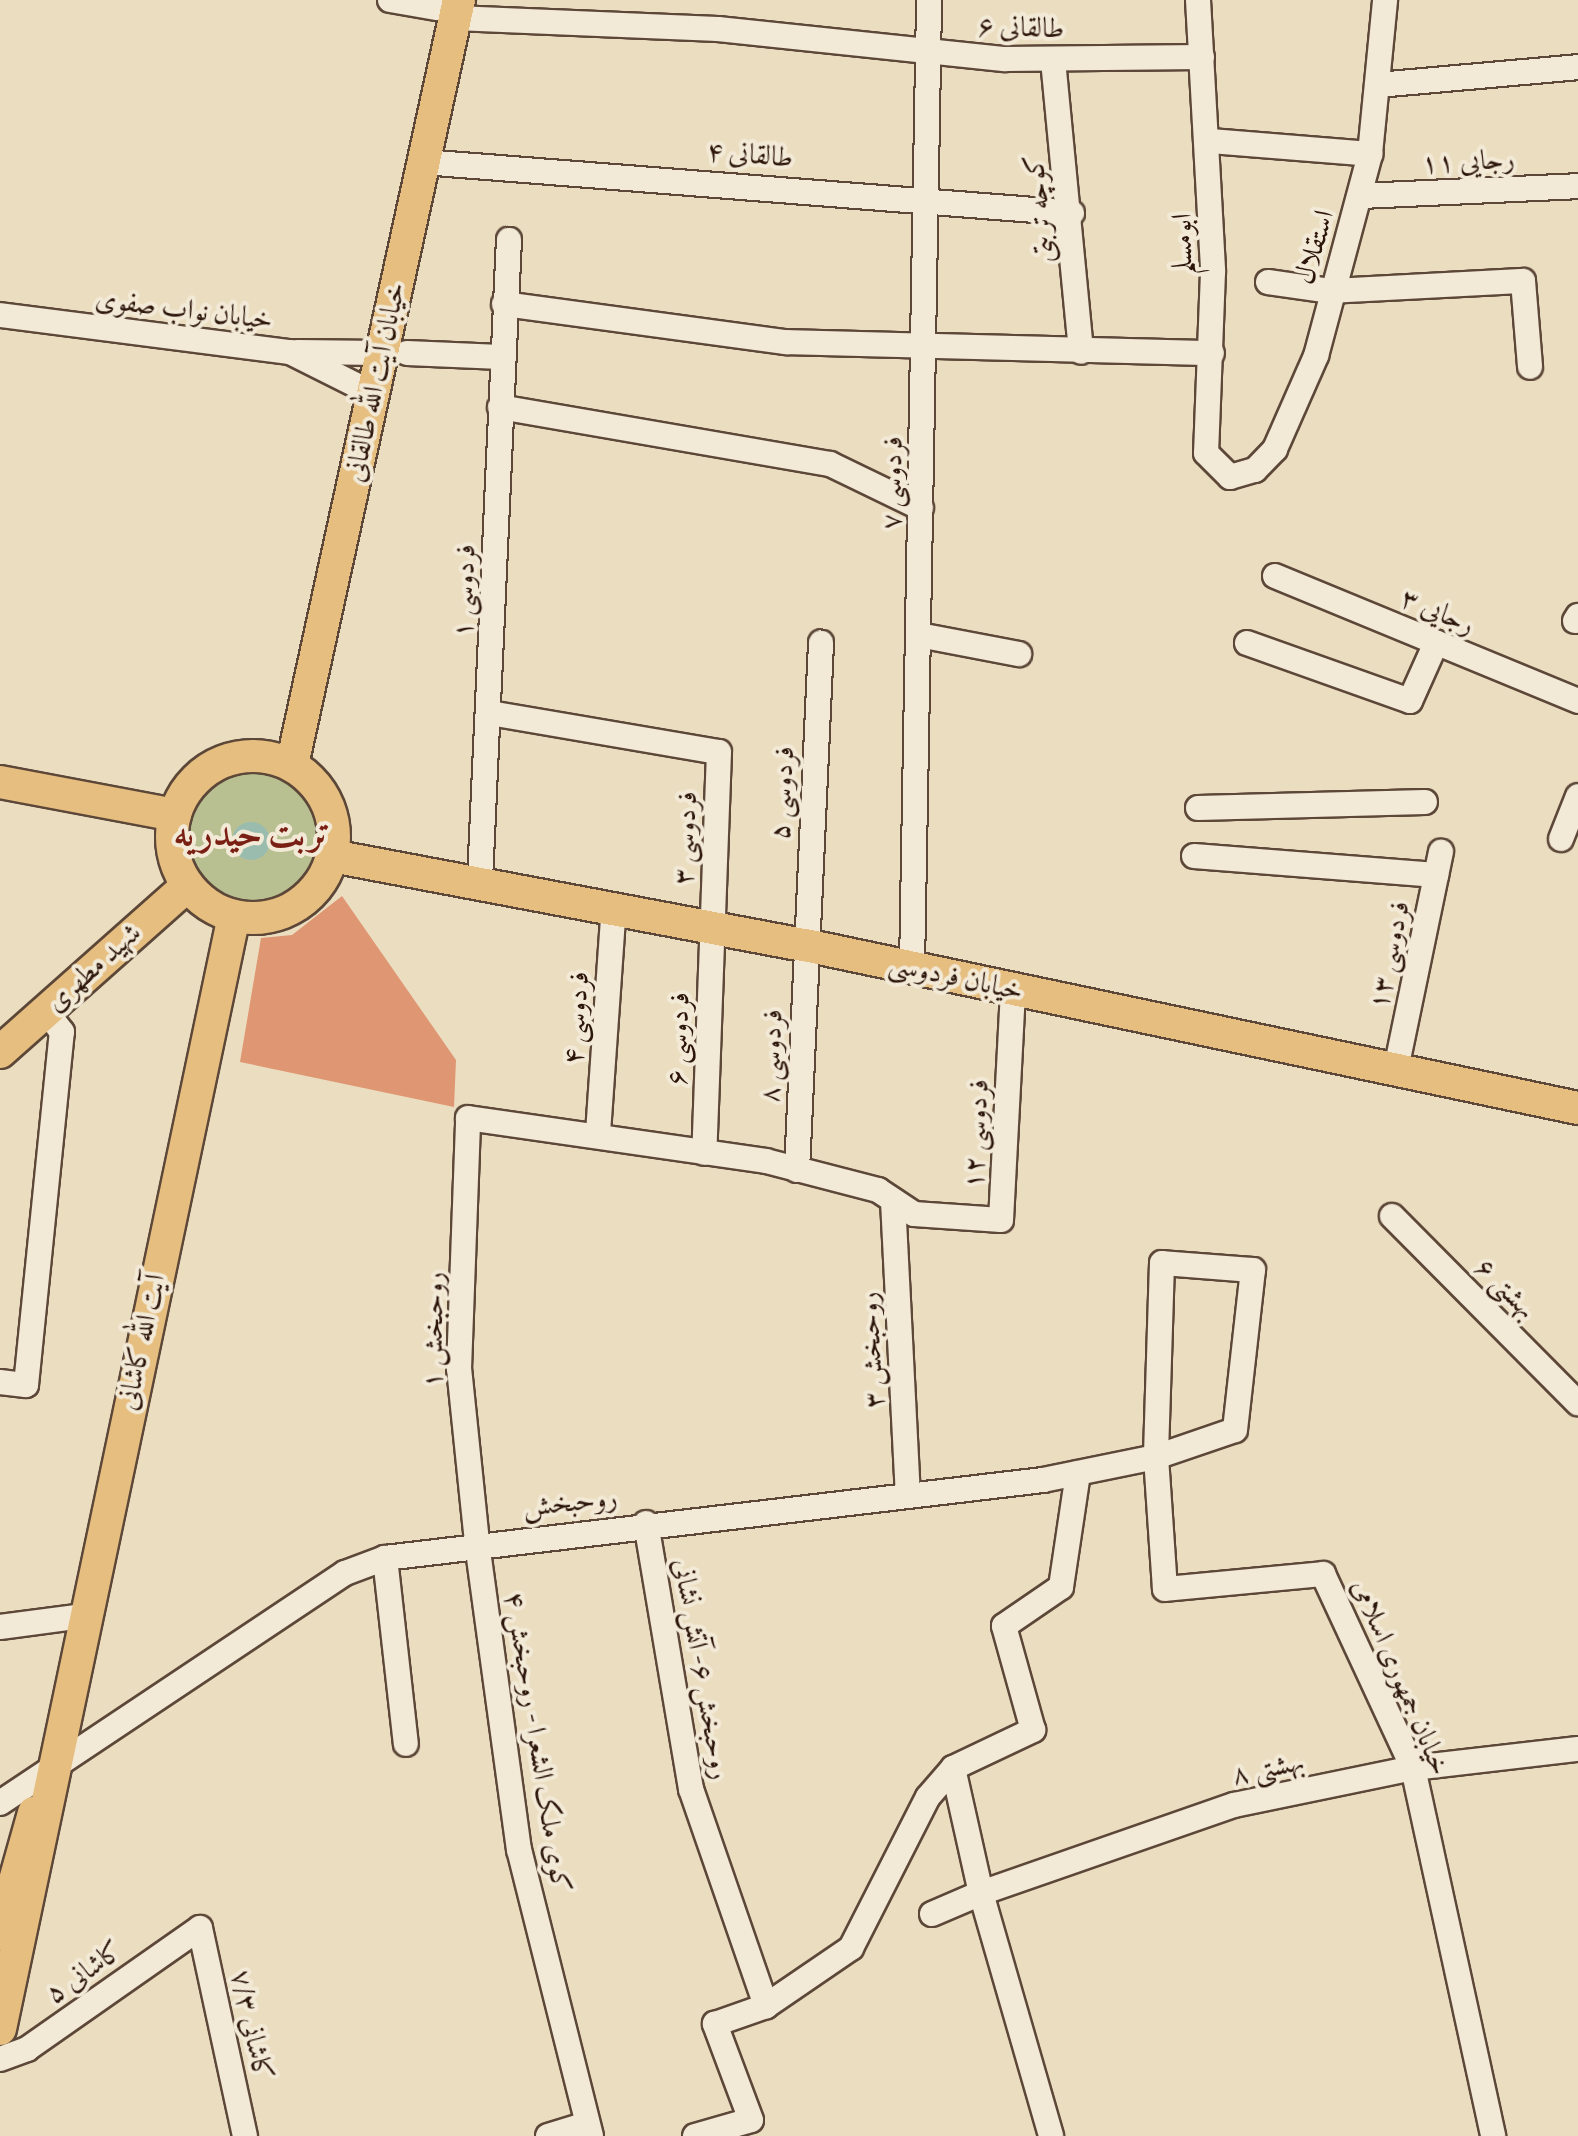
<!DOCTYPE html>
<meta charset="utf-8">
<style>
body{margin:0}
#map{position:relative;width:1578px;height:2136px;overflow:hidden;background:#ebddc0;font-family:Alegreya,Amiri,serif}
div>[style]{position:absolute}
.green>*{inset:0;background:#b8c092}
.round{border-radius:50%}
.water>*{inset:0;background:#99bcaf}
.building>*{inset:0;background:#df9673}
.roads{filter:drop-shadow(2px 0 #5c4738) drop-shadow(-2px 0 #5c4738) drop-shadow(0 2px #5c4738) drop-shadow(0 -2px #5c4738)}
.minor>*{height:24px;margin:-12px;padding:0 12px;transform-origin:12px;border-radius:12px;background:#f2e9d6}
.major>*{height:32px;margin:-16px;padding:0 16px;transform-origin:16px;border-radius:16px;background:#e6be80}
.major>.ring{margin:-16px;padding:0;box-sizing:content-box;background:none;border:32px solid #e6be80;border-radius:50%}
span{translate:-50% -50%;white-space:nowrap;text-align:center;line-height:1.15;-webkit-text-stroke:8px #f2e9d6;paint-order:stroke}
.street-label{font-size:28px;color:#2c150b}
.district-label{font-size:36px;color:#7a1f14;font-weight:700}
</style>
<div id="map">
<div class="green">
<i class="round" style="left:183px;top:766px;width:144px;height:144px"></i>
</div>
<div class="water">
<i class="round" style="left:232px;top:822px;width:38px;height:38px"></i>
</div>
<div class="building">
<i style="clip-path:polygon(342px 896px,456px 1060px,454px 1107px,240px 1062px,261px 938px,292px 935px)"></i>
</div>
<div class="roads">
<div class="minor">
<i style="left:390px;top:0;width:48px;rotate:9.7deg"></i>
<i style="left:1198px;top:0;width:272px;rotate:86.8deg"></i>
<i style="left:1213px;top:272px;width:181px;rotate:92.2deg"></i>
<i style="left:1206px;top:453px;width:34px;rotate:45deg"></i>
<i style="left:1230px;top:477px;width:26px;rotate:-16deg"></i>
<i style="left:1255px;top:470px;width:29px;rotate:-46deg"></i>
<i style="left:1275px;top:449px;width:102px;rotate:-66.2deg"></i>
<i style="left:1316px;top:356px;width:209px;rotate:-75deg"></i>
<i style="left:1370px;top:154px;width:155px;rotate:-84.4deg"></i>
<i style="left:455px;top:18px;width:263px;rotate:2.4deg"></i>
<i style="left:718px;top:29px;width:289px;rotate:6deg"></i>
<i style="left:1005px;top:59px;width:197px;rotate:-0.6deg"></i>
<i style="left:1053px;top:60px;width:293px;rotate:84.5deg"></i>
<i style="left:1378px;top:85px;width:201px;rotate:-5.1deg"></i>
<i style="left:1210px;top:141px;width:161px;rotate:4.6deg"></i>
<i style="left:423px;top:162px;width:651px;rotate:4.49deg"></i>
<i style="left:1361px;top:196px;width:217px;rotate:-2.6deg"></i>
<i style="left:1268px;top:282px;width:64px;rotate:8.1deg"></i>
<i style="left:1331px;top:291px;width:192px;rotate:-3deg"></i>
<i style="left:1523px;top:281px;width:86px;rotate:85.3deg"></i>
<i style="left:504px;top:304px;width:285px;rotate:7.7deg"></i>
<i style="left:786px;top:342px;width:426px;rotate:1.5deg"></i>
<i style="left:0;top:315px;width:292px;rotate:7.3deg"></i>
<i style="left:290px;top:352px;width:72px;rotate:26.6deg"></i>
<i style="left:297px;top:352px;width:84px;rotate:0.7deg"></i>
<i style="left:407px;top:353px;width:94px;rotate:2.4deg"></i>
<i style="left:500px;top:407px;width:335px;rotate:9.8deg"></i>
<i style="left:830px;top:464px;width:101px;rotate:25.8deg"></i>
<i style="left:1275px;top:576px;width:328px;rotate:22.4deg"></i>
<i style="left:1575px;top:621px;width:6px;rotate:-59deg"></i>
<i style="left:919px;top:635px;width:102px;rotate:10.8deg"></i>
<i style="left:1247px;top:643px;width:173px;rotate:19.6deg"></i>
<i style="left:1410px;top:701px;width:64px;rotate:-65.9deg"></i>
<i style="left:490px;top:713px;width:232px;rotate:9.7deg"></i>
<i style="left:719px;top:752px;width:401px;rotate:92.1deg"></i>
<i style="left:1198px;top:808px;width:227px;rotate:-1.5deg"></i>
<i style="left:1561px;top:839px;width:46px;rotate:-68.4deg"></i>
<i style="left:1194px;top:856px;width:243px;rotate:4.5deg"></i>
<i style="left:480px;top:880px;width:641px;rotate:-87.41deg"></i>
<i style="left:912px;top:968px;width:968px;rotate:-88.99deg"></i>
<i style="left:1396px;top:1069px;width:222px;rotate:-78.3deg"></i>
<i style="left:598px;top:1133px;width:227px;rotate:-86deg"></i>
<i style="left:797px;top:1170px;width:528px;rotate:-87.39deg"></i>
<i style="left:893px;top:1201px;width:295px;rotate:87.1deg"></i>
<i style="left:1392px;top:1216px;width:264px;rotate:45.2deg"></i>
<i style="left:0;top:1382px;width:26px;rotate:7deg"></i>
<i style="left:26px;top:1385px;width:355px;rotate:-84.2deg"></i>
<i style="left:62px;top:1032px;width:29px;rotate:-128deg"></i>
<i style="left:646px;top:1523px;width:270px;rotate:80.4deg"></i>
<i style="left:691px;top:1789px;width:230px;rotate:70.9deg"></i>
<i style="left:385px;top:1558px;width:187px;rotate:83.6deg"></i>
<i style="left:0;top:1627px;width:83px;rotate:-7.6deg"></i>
<i style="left:953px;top:1768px;width:128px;rotate:77.4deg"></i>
<i style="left:981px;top:1893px;width:268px;rotate:-19.2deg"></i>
<i style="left:1234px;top:1805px;width:183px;rotate:-11.7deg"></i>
<i style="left:1413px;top:1768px;width:166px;rotate:-6.6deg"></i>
<i style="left:0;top:1803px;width:415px;rotate:-33.7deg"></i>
<i style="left:345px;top:1573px;width:43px;rotate:-20.6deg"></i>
<i style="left:385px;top:1558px;width:663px;rotate:-6.76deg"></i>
<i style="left:1043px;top:1480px;width:115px;rotate:-11.5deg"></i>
<i style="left:1156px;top:1457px;width:83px;rotate:-18.9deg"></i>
<i style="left:1235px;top:1430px;width:161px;rotate:-83.6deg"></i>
<i style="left:1253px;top:1270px;width:91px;rotate:-175.6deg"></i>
<i style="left:1162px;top:1263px;width:194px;rotate:91.8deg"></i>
<i style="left:1156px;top:1457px;width:132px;rotate:86.1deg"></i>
<i style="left:1165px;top:1589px;width:159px;rotate:-5.4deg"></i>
<i style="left:1323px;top:1574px;width:214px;rotate:65.1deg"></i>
<i style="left:1413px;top:1768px;width:377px;rotate:77.7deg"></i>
<i style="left:932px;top:1914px;width:53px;rotate:-23.2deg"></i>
<i style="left:981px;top:1893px;width:253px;rotate:73.9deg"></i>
<i style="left:0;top:2059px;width:29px;rotate:-20deg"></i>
<i style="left:27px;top:2049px;width:211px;rotate:-35deg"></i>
<i style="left:200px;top:1928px;width:213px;rotate:77.8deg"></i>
<i style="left:548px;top:2136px;width:41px;rotate:-17.1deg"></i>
<i style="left:591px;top:2136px;width:295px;rotate:-104.1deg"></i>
<i style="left:519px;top:1850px;width:311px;rotate:-97.8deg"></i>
<i style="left:477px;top:1542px;width:174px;rotate:-95.9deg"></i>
<i style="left:459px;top:1369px;width:251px;rotate:-87.9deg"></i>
<i style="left:468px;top:1118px;width:301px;rotate:8.2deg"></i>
<i style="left:766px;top:1161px;width:116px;rotate:14.5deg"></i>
<i style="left:878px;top:1190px;width:43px;rotate:33.7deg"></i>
<i style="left:914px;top:1214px;width:87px;rotate:3.9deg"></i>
<i style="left:1001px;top:1220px;width:231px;rotate:-87deg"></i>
<i style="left:695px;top:2136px;width:58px;rotate:-15.9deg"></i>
<i style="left:751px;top:2120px;width:103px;rotate:-110.6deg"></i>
<i style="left:715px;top:2024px;width:54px;rotate:-19.4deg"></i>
<i style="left:766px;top:2006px;width:103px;rotate:-34.3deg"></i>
<i style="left:851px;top:1948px;width:169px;rotate:-63deg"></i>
<i style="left:928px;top:1797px;width:38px;rotate:-49deg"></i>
<i style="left:953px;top:1768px;width:89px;rotate:-25.4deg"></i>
<i style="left:1033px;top:1730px;width:108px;rotate:-105.6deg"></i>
<i style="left:1004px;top:1626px;width:69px;rotate:-34.4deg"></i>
<i style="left:1061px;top:1587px;width:115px;rotate:-81.5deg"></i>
</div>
<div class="major">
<i class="ring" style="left:172px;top:756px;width:130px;height:130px"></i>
<i style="left:292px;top:765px;width:783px;rotate:-77.69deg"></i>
<i style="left:0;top:782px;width:178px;rotate:10.7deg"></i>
<i style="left:332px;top:856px;width:481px;rotate:10.7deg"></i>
<i style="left:805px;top:945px;width:790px;rotate:11.91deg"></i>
<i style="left:0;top:1052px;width:251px;rotate:-41.6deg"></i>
<i style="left:0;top:1934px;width:126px;rotate:-74.3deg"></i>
<i style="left:0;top:2029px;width:1137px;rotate:-78.13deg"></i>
</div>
</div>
<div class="street-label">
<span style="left:1021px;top:27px;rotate:2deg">طالقانی ۶</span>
<span style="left:750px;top:154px;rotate:5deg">طالقانی ۴</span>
<span style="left:1468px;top:161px;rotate:-3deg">رجایی ۱۱</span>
<span style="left:1039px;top:209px;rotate:-96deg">کوچه تربتی</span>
<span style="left:1182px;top:244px;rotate:-91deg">ابومسلم</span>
<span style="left:1314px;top:247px;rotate:-73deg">استقلال</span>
<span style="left:184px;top:309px;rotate:7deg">خیابان نواب صفوی</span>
<span style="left:375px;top:382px;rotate:-78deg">خیابان آیت الله طالقانی</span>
<span style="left:892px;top:483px;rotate:-89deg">فردوسی ۷</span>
<span style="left:464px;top:591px;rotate:-88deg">فردوسی ۱</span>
<span style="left:1438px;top:611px;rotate:23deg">رجایی ۳</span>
<span style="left:782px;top:793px;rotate:-87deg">فردوسی ۵</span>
<span style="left:685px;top:838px;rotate:-87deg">فردوسی ۳</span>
<span style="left:1389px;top:955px;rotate:-78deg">فردوسی ۱۳</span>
<span style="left:93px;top:967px;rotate:-42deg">شهید مطهری</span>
<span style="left:956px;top:977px;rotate:12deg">خیابان فردوسی</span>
<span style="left:576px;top:1018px;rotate:-86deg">فردوسی ۴</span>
<span style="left:678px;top:1039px;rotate:-88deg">فردوسی ۶</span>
<span style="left:771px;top:1056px;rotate:-88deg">فردوسی ۸</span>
<span style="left:976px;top:1134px;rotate:-87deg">فردوسی ۱۲</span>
<span style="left:1506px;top:1288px;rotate:45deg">بهشتی ۶</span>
<span style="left:433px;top:1330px;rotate:-89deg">روحبخش ۱</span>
<span style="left:141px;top:1342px;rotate:-78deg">آیت الله کاشانی</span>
<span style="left:871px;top:1350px;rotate:-93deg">روحبخش ۳</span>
<span style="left:570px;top:1502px;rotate:-6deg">روحبخش</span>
<span style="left:702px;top:1669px;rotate:80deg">روحبخش ۶- آتش نشانی</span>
<span style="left:1401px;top:1677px;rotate:67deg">خیابان جمهوری اسلامی</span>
<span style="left:538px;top:1742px;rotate:81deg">کوی ملک الشعرا - روحبخش ۴</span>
<span style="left:1268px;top:1768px;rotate:-12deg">بهشتی ۸</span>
<span style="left:84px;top:1972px;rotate:-35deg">کاشانی ۵</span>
<span style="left:252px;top:2025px;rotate:78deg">کاشانی ۷/۳</span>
</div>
<div class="district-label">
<span style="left:252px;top:833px">تربت حیدریه</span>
</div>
</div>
